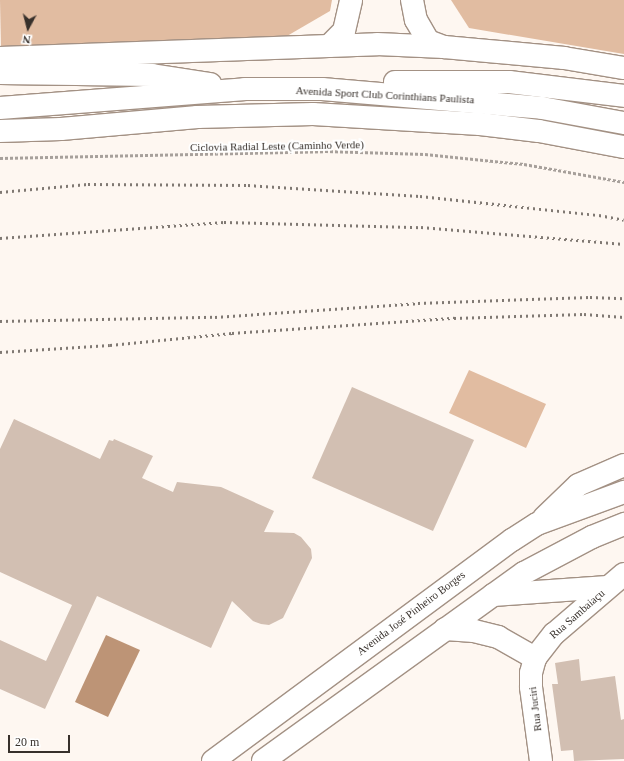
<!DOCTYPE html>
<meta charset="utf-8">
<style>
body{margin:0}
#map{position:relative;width:624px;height:761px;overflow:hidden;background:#fef7f1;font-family:Georgia,serif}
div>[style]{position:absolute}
.green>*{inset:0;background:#e1bca1}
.water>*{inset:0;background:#bd9476}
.building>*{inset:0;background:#d2bfb2}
.path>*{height:2.5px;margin-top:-1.25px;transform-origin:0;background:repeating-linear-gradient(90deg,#a7a09b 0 3px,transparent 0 5px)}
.roads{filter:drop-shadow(1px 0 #a39184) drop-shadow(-1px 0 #a39184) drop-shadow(0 1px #a39184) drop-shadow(0 -1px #a39184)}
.minor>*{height:22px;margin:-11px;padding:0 11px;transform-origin:11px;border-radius:11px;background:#fff}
.major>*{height:22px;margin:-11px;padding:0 11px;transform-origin:11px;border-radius:11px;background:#fff}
.highway>*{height:22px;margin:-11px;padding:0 11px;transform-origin:11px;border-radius:11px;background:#fff}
.rail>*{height:3px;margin-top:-1.5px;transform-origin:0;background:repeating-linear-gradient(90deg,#807973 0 2px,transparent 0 6px)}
span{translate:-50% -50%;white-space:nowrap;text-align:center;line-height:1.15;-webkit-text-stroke:4px #fff;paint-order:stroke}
.street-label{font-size:11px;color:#37302b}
.north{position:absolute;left:8px;top:8px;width:40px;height:40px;-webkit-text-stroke:3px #fff;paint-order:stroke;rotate:187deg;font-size:11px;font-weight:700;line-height:16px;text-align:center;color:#37302b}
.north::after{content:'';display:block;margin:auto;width:14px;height:18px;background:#37302b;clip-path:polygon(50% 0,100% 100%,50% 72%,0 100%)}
.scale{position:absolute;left:8px;top:735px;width:62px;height:18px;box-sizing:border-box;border:2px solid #37302b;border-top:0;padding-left:5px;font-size:12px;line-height:14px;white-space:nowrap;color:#37302b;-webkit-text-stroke:3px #fff;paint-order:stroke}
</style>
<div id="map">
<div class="green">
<i style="clip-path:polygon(0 0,332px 0,330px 11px,287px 36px,1px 48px)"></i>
<i style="clip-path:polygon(451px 0,624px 0,624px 54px,469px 28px)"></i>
<i style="clip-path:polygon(469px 370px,546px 404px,526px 448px,449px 413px)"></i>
</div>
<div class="water">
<i style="clip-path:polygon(106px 635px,140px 650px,108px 717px,75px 702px)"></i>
</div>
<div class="building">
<i style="clip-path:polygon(352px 387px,474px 440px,433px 531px,312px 478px)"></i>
<i style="clip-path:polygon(14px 419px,100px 459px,109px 440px,113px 441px,114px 439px,153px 456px,142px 478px,173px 492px,177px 482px,221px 487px,274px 511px,264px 532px,294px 533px,301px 537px,311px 549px,312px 558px,283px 618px,269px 625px,261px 624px,253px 621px,232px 601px,211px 648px,97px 596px,45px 709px,0 689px,0 640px,46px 661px,72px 605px,0 572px,0 449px)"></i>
<i style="clip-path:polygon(579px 659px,581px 681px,615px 676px,621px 720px,624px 719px,624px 759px,574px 761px,573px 750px,561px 751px,552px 684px,558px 684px,555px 663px)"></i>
</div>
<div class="path">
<i style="left:0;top:158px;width:325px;rotate:-1.2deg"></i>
<i style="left:325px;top:151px;width:100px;rotate:1.7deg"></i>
<i style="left:425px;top:154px;width:100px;rotate:5.8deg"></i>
<i style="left:524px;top:164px;width:102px;rotate:10.2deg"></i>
</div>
<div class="roads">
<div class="minor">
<i style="left:412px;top:0;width:20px;rotate:79deg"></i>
<i style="left:416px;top:20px;width:24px;rotate:60deg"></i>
<i style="left:428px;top:41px;width:17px;rotate:21deg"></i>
<i style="left:329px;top:46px;width:21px;rotate:-45deg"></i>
<i style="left:344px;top:31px;width:32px;rotate:-77deg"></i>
<i style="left:541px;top:761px;width:75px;rotate:-97.7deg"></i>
<i style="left:531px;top:687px;width:14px;rotate:-90deg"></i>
<i style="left:531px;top:673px;width:16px;rotate:-75deg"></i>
<i style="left:535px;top:658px;width:31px;rotate:-52deg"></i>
<i style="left:554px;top:634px;width:92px;rotate:-40.6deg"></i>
</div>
<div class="major">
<i style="left:0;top:58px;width:377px;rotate:-2.1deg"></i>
<i style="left:377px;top:44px;width:67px;rotate:2.6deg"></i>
<i style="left:444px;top:47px;width:121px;rotate:5.2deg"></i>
<i style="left:564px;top:58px;width:61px;rotate:9.5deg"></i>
<i style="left:544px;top:518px;width:47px;rotate:-44.1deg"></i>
<i style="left:578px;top:485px;width:50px;rotate:-23.5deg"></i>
<i style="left:493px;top:595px;width:115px;rotate:-4deg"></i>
<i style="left:445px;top:629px;width:29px;rotate:4deg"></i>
<i style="left:474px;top:631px;width:25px;rotate:14deg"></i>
<i style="left:498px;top:637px;width:43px;rotate:29.6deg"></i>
<i style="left:213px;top:761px;width:372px;rotate:-36.5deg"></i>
<i style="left:512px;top:540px;width:30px;rotate:-33deg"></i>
<i style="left:537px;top:524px;width:93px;rotate:-20.2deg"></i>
<i style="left:263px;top:761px;width:322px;rotate:-35.8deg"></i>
<i style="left:524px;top:573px;width:77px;rotate:-27.9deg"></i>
<i style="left:592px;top:537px;width:35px;rotate:-22deg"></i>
</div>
<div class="highway">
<i style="left:0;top:73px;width:152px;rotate:0.8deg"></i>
<i style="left:152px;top:75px;width:59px;rotate:8.8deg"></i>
<i style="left:395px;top:82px;width:114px"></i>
<i style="left:509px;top:82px;width:116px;rotate:6.9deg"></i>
<i style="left:0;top:108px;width:246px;rotate:-4.4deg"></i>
<i style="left:245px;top:89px;width:77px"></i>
<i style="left:322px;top:89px;width:221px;rotate:4.9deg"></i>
<i style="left:542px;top:108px;width:83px;rotate:10.4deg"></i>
<i style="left:0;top:131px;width:61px;rotate:-1.9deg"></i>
<i style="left:61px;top:129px;width:137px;rotate:-5deg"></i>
<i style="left:197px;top:117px;width:116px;rotate:-1.5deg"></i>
<i style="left:313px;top:114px;width:167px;rotate:3.4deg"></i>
<i style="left:480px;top:124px;width:59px;rotate:6.8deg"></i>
<i style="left:539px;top:131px;width:86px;rotate:10.7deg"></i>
</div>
</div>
<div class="rail">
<i style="left:0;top:192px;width:88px;rotate:-5.2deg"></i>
<i style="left:88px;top:184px;width:160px;rotate:0.4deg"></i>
<i style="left:248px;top:185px;width:172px;rotate:3.7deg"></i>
<i style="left:420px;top:196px;width:180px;rotate:6.1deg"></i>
<i style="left:599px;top:215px;width:25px;rotate:11deg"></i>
<i style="left:0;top:238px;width:225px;rotate:-4.1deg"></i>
<i style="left:224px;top:222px;width:197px;rotate:1.5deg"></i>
<i style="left:421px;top:227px;width:204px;rotate:4.8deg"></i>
<i style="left:0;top:321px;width:215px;rotate:-1.1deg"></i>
<i style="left:215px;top:317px;width:203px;rotate:-3.9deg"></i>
<i style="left:418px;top:303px;width:172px;rotate:-2deg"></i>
<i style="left:590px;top:297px;width:34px;rotate:2deg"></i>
<i style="left:0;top:352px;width:110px;rotate:-3.6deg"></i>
<i style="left:110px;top:345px;width:123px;rotate:-5.6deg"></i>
<i style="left:232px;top:333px;width:223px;rotate:-3.9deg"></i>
<i style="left:454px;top:318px;width:130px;rotate:-1.8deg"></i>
<i style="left:584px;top:314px;width:40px;rotate:4.3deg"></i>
</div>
<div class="street-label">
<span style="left:385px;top:95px;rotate:3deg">Avenida Sport Club Corinthians Paulista</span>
<span style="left:277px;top:146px;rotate:-1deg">Ciclovia Radial Leste (Caminho Verde)</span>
<span style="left:411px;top:613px;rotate:-37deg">Avenida José Pinheiro Borges</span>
<span style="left:577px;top:614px;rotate:-41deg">Rua Sambaiaçu</span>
<span style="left:535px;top:709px;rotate:-97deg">Rua Juciri</span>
</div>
<div class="north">N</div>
<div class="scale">20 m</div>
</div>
